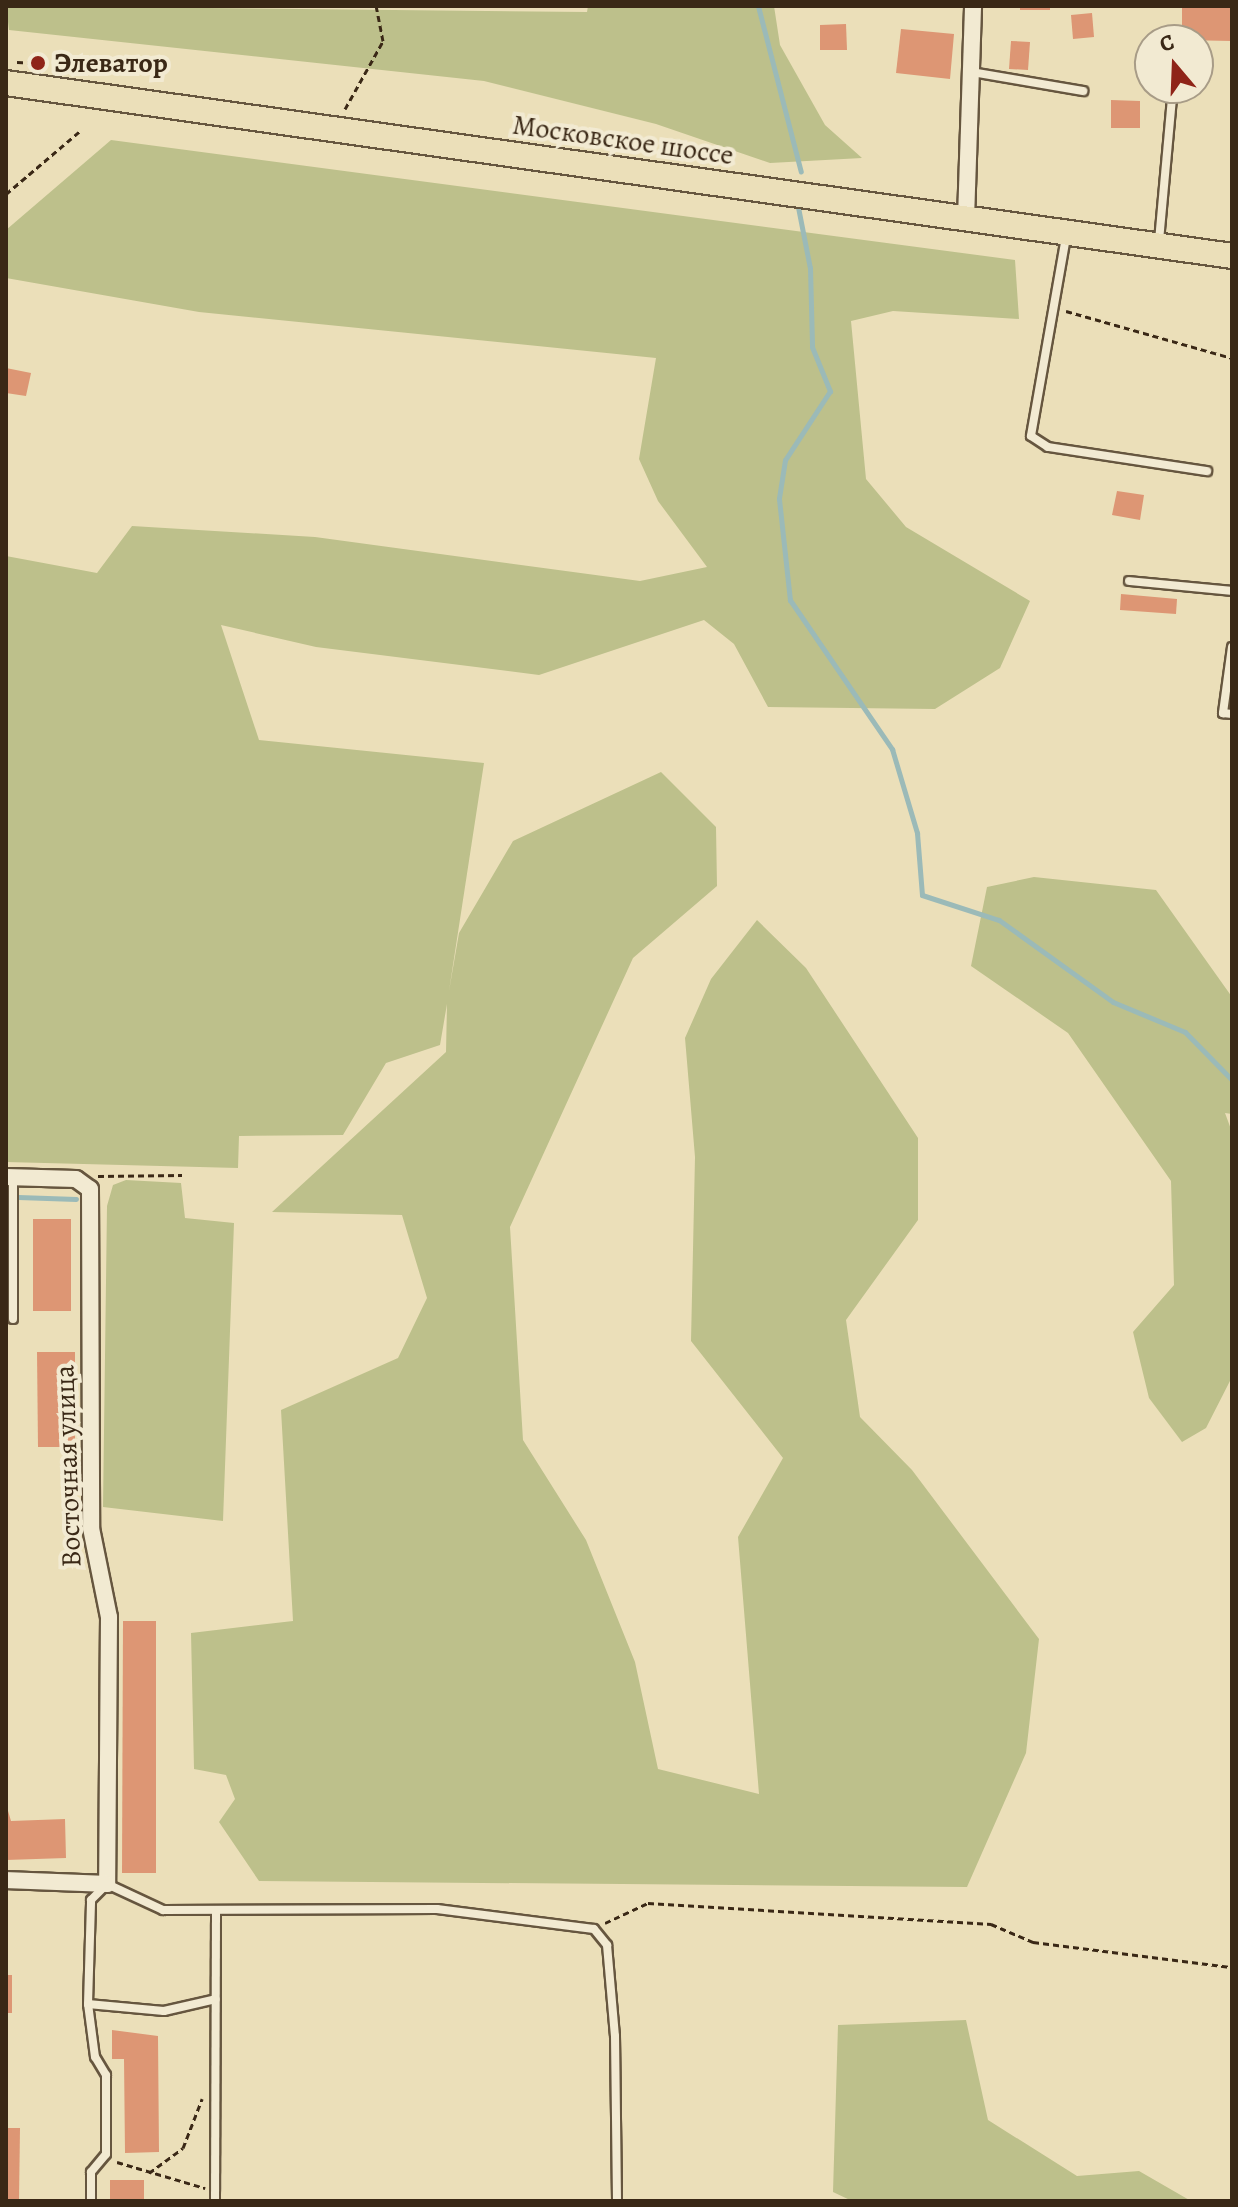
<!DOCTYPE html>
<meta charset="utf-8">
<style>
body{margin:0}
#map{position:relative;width:1238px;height:2207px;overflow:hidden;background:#ebdfb9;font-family:Alegreya,serif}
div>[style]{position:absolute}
.green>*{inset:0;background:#bdc08b}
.stream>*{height:5px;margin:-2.5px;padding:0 2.5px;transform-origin:2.5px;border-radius:2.5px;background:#9bbab8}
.building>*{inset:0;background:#dd9674}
.path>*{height:3px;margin-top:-1.5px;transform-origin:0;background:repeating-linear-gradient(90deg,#3a2816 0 6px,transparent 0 10px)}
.roads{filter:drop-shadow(2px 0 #66563f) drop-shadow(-2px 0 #66563f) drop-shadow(0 2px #66563f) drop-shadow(0 -2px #66563f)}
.service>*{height:8px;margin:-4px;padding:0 4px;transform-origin:4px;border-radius:4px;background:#f2ead2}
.minor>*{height:16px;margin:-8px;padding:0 8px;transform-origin:8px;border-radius:8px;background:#f2ead2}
.primary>*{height:24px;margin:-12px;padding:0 12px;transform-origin:12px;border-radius:12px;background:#ebdfb9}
.dots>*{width:22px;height:22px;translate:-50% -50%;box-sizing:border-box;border:4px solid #f2ead2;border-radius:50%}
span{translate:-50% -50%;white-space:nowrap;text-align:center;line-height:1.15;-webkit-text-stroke:8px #f2ead2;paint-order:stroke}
.poi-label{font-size:28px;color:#3a2816;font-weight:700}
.left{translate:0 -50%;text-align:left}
.street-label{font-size:28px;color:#3a2816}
.frame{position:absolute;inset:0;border:8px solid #3a2816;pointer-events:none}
.north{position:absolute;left:1134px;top:24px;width:80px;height:80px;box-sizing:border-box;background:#f2ead2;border:2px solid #a89c87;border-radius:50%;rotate:341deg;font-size:22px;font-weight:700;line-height:32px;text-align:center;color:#3a2816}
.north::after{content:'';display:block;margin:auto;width:28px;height:36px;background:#8f2418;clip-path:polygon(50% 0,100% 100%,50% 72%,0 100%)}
</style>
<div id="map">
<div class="green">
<i style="clip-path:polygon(6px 6px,587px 12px,588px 6px,774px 6px,780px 45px,825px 125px,862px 158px,770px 163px,656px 124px,484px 81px,9px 30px)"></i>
<i style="clip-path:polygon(111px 140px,1015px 260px,1019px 319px,893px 311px,851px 321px,866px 479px,906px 527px,1030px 601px,1000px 668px,935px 709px,768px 707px,734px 644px,704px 620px,539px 675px,316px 647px,221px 625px,259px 740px,484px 763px,449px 991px,459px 933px,513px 841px,661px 772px,716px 827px,717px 886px,633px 958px,510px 1227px,523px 1440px,586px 1540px,635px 1662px,658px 1769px,759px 1794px,738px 1537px,783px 1458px,691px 1341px,695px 1157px,685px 1038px,711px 979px,757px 920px,806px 968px,918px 1138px,918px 1220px,846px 1320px,860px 1417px,912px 1470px,1039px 1639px,1026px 1753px,967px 1887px,259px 1881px,219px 1822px,235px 1799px,226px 1775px,194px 1769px,191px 1633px,293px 1621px,281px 1410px,398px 1358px,427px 1298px,402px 1215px,272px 1212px,446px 1052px,447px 1004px,440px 1045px,386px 1063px,343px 1135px,239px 1136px,238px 1168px,6px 1162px,6px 556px,97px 573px,132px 526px,315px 537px,640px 581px,707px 567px,658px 501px,639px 459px,656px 358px,199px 312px,6px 278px,6px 230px)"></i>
<i style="clip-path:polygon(1034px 877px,1156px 890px,1232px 997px,1232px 1114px,1225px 1113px,1232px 1132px,1232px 1377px,1206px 1428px,1182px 1442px,1149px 1398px,1133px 1332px,1174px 1285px,1171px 1181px,1068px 1033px,971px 966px,987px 887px)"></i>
<i style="clip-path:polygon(126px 1180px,181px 1183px,185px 1218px,234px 1223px,223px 1521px,103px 1507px,107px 1206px,113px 1185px)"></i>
<i style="clip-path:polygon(966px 2020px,988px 2120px,1077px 2176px,1139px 2171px,1191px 2201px,852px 2201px,833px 2192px,838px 2025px)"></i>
</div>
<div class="stream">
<i style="left:758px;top:6px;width:171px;rotate:75.5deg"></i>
<i style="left:797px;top:202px;width:67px;rotate:78.9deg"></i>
<i style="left:810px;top:268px;width:79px;rotate:88.5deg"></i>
<i style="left:812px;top:347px;width:48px;rotate:67.8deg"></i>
<i style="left:830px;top:391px;width:82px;rotate:123.1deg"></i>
<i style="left:785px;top:460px;width:39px;rotate:99deg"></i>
<i style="left:779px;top:499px;width:102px;rotate:83.8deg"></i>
<i style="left:790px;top:600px;width:181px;rotate:55.6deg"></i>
<i style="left:892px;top:749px;width:88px;rotate:73.4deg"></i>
<i style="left:917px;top:833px;width:62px;rotate:85.4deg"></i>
<i style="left:922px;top:895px;width:81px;rotate:18deg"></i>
<i style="left:999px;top:920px;width:140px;rotate:35.7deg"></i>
<i style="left:1113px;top:1002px;width:78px;rotate:22.6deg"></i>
<i style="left:1185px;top:1032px;width:67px;rotate:45.6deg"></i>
<i style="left:6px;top:1197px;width:1px"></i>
<i style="left:18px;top:1197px;width:58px;rotate:2deg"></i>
</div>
<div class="building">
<i style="clip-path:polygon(1020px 6px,1050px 6px,1050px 10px,1020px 10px)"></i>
<i style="clip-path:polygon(1182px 6px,1232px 6px,1232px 41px,1182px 40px)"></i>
<i style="clip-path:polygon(1092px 13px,1094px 37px,1073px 39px,1071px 15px)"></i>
<i style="clip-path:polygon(846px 24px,847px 50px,820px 50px,820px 25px)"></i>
<i style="clip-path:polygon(901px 29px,954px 34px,950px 79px,896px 73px)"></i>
<i style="clip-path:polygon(1011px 41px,1030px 42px,1028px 70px,1009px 69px)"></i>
<i style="clip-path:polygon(1111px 100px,1140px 101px,1140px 128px,1111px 128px)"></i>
<i style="clip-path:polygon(6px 368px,31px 373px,26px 396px,6px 393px)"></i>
<i style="clip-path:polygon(1117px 491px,1144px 495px,1140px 520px,1112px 515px)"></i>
<i style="clip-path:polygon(1121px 594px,1177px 599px,1176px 614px,1120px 610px)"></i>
<i style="clip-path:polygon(33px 1219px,71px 1219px,71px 1311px,33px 1311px)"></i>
<i style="clip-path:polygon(37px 1352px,75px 1352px,75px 1447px,38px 1447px)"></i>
<i style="clip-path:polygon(123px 1621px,156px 1621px,156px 1873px,122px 1873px)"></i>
<i style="clip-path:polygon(6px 1804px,11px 1821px,65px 1819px,66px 1858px,6px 1860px)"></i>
<i style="clip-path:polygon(6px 1975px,12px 1975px,12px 2013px,6px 2013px)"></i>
<i style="clip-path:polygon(112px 2030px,158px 2036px,159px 2152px,125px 2153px,124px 2059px,112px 2059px)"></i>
<i style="clip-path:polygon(6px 2128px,20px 2128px,19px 2201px,6px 2201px)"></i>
<i style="clip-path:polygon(110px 2180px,144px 2180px,144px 2201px,110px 2201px)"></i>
</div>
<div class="path">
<i style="left:17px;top:62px;width:21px;rotate:3deg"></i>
<i style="left:345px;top:109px;width:78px;rotate:-60.8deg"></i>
<i style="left:383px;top:41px;width:36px;rotate:-101deg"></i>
<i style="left:6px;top:194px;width:97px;rotate:-40.4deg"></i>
<i style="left:1066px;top:311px;width:173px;rotate:15.8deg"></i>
<i style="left:98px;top:1176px;width:84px;rotate:-0.7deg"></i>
<i style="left:605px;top:1923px;width:47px;rotate:-24.9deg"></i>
<i style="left:648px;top:1903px;width:344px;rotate:3.5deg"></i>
<i style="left:991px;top:1924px;width:46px;rotate:23.2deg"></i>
<i style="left:1033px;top:1942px;width:201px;rotate:7.2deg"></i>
<i style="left:117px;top:2162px;width:92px;rotate:16.5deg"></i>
<i style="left:149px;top:2173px;width:42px;rotate:-36.3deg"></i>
<i style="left:183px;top:2148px;width:53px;rotate:-68.8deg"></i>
</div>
<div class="roads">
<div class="service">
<i style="left:972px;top:72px;width:113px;rotate:9.7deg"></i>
<i style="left:1066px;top:237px;width:202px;rotate:100deg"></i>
<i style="left:1031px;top:436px;width:20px;rotate:33deg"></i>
<i style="left:1048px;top:447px;width:161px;rotate:8.6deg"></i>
<i style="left:1159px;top:241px;width:154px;rotate:-84.8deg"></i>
<i style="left:1129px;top:581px;width:103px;rotate:5.5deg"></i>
<i style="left:1232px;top:647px;width:67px;rotate:97.8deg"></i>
<i style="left:1223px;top:713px;width:9px;rotate:6deg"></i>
<i style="left:13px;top:1177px;width:142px;rotate:90deg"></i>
<i style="left:88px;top:2004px;width:76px;rotate:5.3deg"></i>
<i style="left:164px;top:2011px;width:53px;rotate:-13deg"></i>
<i style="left:91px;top:2201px;width:29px;rotate:-90deg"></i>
<i style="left:91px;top:2172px;width:23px;rotate:-50deg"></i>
<i style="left:106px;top:2154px;width:79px;rotate:-90deg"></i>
<i style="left:106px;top:2075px;width:21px;rotate:-121deg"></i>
<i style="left:95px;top:2057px;width:53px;rotate:-97.5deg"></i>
<i style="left:88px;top:2004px;width:104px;rotate:-88.3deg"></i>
<i style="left:91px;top:1900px;width:23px;rotate:-45deg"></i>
<i style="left:107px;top:1884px;width:62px;rotate:24.9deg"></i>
<i style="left:163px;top:1910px;width:274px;rotate:-0.2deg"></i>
<i style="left:437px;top:1909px;width:158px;rotate:7.3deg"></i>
<i style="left:594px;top:1929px;width:21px;rotate:51deg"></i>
<i style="left:607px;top:1945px;width:91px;rotate:85deg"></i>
<i style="left:615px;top:2036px;width:165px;rotate:89.3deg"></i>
<i style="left:215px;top:2201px;width:291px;rotate:-89.8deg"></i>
</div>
<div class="minor">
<i style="left:966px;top:219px;width:213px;rotate:-88.1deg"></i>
<i style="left:6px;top:1177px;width:70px;rotate:1.6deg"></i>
<i style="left:76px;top:1179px;width:17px;rotate:36deg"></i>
<i style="left:90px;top:1189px;width:339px;rotate:89.8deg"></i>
<i style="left:91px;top:1528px;width:91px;rotate:78.6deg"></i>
<i style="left:109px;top:1617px;width:267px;rotate:90.4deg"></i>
<i style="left:107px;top:1884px;width:101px;rotate:-177.7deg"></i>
</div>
<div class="primary">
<i style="left:6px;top:83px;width:1238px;rotate:8.03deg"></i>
</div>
</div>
<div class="dots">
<i style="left:38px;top:63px;background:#8f2418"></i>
</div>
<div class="poi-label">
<span class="left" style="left:54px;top:63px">Элеватор</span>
</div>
<div class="street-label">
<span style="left:623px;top:140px;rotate:8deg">Московское шоссе</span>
<span style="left:68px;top:1466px;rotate:-92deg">Восточная улица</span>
</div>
<div class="frame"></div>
<div class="north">С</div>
</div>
